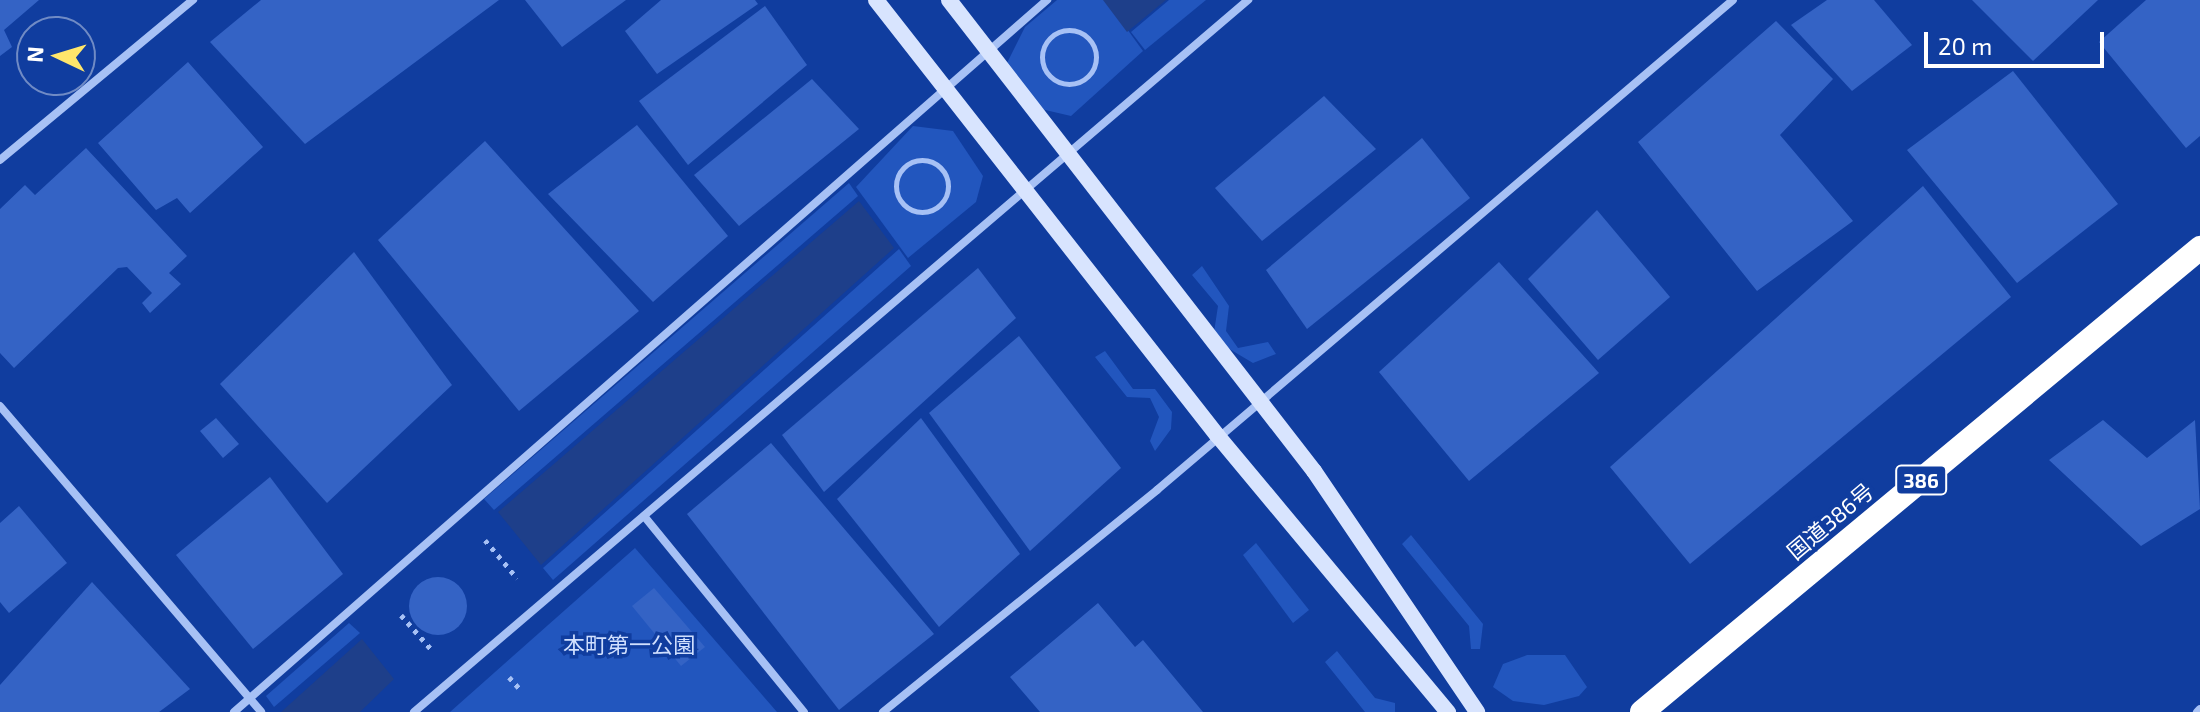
<!DOCTYPE html>
<meta charset="utf-8">
<style>
body{margin:0}
#map{position:relative;width:2200px;height:712px;overflow:hidden;background:#103d9f;font-family:"Exo 2","Noto Sans JP",sans-serif}
div>[style]{position:absolute}
.green>*{inset:0;background:#2256be}
.water>*{inset:0;background:#1e3f8a}
.building>*{inset:0;background:#3463c5}
.round{border-radius:50%}
.path>*{height:5px;margin-top:-2.5px;transform-origin:0;background:repeating-linear-gradient(90deg,#a7c1f5 0 4px,transparent 0 10px)}
.path>.ring{margin:-2.5px;padding:0;box-sizing:content-box;background:none;border:5px solid #a7c1f5;border-radius:50%}
.street>*{height:8px;margin:-4px;padding:0 4px;transform-origin:4px;border-radius:4px;background:#a7c1f5}
.secondary>*{height:16px;margin:-8px;padding:0 8px;transform-origin:8px;border-radius:8px;background:#d8e4fe}
.highway>*{height:24px;margin:-12px;padding:0 12px;transform-origin:12px;border-radius:12px;background:#fff}
span{translate:-50% -50%;white-space:nowrap;text-align:center;line-height:1.15;-webkit-text-stroke:7px #103d9f;paint-order:stroke}
.shield-label span{padding:2px 6px;background:#103d9f;border:2px solid;border-radius:6px;-webkit-text-stroke-width:0}
.shield-label{font-size:20px;color:#fff;font-weight:700}
.street-label{font-size:22px;color:#fff}
.park-label{font-size:22px;color:#d0dffe}
.north{position:absolute;left:16px;top:16px;width:80px;height:80px;box-sizing:border-box;background:#103d9f;border:2px solid #708bc5;border-radius:50%;rotate:274deg;font-size:22px;font-weight:700;line-height:32px;text-align:center;color:#fff}
.north::after{content:'';display:block;margin:auto;width:28px;height:36px;background:#ffe66b;clip-path:polygon(50% 0,100% 100%,50% 72%,0 100%)}
.scale{position:absolute;left:1924px;top:32px;width:180px;height:36px;box-sizing:border-box;border:4px solid #fff;border-top:0;padding-left:10px;font-size:24px;line-height:28px;white-space:nowrap;color:#fff;-webkit-text-stroke:6px #103d9f;paint-order:stroke}
</style>
<div id="map">
<div class="green">
<i style="clip-path:polygon(1057px 0,1106px 0,1143px 51px,1071px 116px,1041px 109px,1006px 65px,1025px 27px)"></i>
<i style="clip-path:polygon(1169px 0,1206px 0,1145px 50px,1131px 32px)"></i>
<i style="clip-path:polygon(913px 126px,953px 131px,983px 176px,976px 202px,908px 258px,856px 187px)"></i>
<i style="clip-path:polygon(849px 183px,858px 196px,494px 510px,484px 499px)"></i>
<i style="clip-path:polygon(899px 249px,911px 266px,553px 580px,543px 568px)"></i>
<i style="clip-path:polygon(1202px 266px,1229px 306px,1226px 331px,1238px 348px,1268px 342px,1276px 354px,1253px 363px,1221px 344px,1214px 332px,1218px 306px,1192px 275px)"></i>
<i style="clip-path:polygon(1105px 351px,1133px 389px,1155px 389px,1172px 412px,1171px 429px,1155px 451px,1150px 441px,1159px 417px,1150px 398px,1127px 397px,1095px 357px)"></i>
<i style="clip-path:polygon(1411px 535px,1483px 624px,1480px 649px,1471px 649px,1469px 626px,1402px 544px)"></i>
<i style="clip-path:polygon(1256px 543px,1309px 610px,1293px 623px,1243px 555px)"></i>
<i style="clip-path:polygon(635px 548px,777px 712px,450px 712px)"></i>
<i style="clip-path:polygon(349px 623px,360px 633px,274px 707px,266px 696px)"></i>
<i style="clip-path:polygon(1337px 651px,1375px 698px,1395px 703px,1395px 712px,1365px 712px,1325px 662px)"></i>
<i style="clip-path:polygon(1527px 655px,1565px 655px,1587px 687px,1579px 696px,1544px 705px,1513px 701px,1493px 687px,1503px 664px)"></i>
</div>
<div class="water">
<i style="clip-path:polygon(1103px 0,1166px 0,1127px 32px)"></i>
<i style="clip-path:polygon(859px 201px,894px 248px,541px 565px,498px 512px)"></i>
<i style="clip-path:polygon(362px 639px,394px 679px,360px 712px,281px 712px)"></i>
</div>
<div class="building">
<i style="clip-path:polygon(0 0,39px 0,4px 30px,12px 47px,0 56px)"></i>
<i style="clip-path:polygon(261px 0,499px 0,305px 144px,210px 42px)"></i>
<i style="clip-path:polygon(525px 0,626px 0,562px 47px)"></i>
<i style="clip-path:polygon(661px 0,755px 0,758px 4px,657px 74px,625px 31px)"></i>
<i style="clip-path:polygon(1827px 0,1874px 0,1912px 45px,1852px 91px,1791px 25px)"></i>
<i style="clip-path:polygon(1972px 0,2098px 0,2033px 61px)"></i>
<i style="clip-path:polygon(2146px 0,2200px 0,2200px 136px,2186px 148px,2099px 42px)"></i>
<i style="clip-path:polygon(765px 6px,807px 65px,688px 165px,639px 101px)"></i>
<i style="clip-path:polygon(1776px 21px,1833px 79px,1780px 135px,1853px 221px,1757px 291px,1638px 142px)"></i>
<i style="clip-path:polygon(188px 62px,263px 147px,190px 213px,177px 198px,156px 210px,98px 143px)"></i>
<i style="clip-path:polygon(2013px 71px,2118px 204px,2017px 283px,1907px 150px)"></i>
<i style="clip-path:polygon(812px 79px,859px 129px,739px 226px,694px 175px)"></i>
<i style="clip-path:polygon(1324px 96px,1376px 149px,1262px 241px,1215px 188px)"></i>
<i style="clip-path:polygon(637px 125px,728px 236px,653px 302px,548px 194px)"></i>
<i style="clip-path:polygon(1422px 138px,1470px 198px,1307px 329px,1266px 270px)"></i>
<i style="clip-path:polygon(485px 141px,639px 311px,519px 411px,378px 240px)"></i>
<i style="clip-path:polygon(86px 148px,187px 256px,169px 273px,181px 284px,150px 313px,142px 303px,152px 293px,127px 267px,118px 268px,14px 368px,0 353px,0 209px,25px 185px,35px 195px)"></i>
<i style="clip-path:polygon(1923px 186px,2011px 297px,1690px 564px,1610px 467px)"></i>
<i style="clip-path:polygon(1597px 210px,1670px 297px,1598px 360px,1528px 279px)"></i>
<i style="clip-path:polygon(354px 252px,452px 385px,327px 503px,220px 384px)"></i>
<i style="clip-path:polygon(1499px 262px,1599px 373px,1469px 481px,1379px 372px)"></i>
<i style="clip-path:polygon(978px 268px,1016px 318px,824px 492px,782px 435px)"></i>
<i style="clip-path:polygon(1019px 336px,1121px 468px,1030px 551px,929px 413px)"></i>
<i style="clip-path:polygon(216px 418px,239px 444px,223px 458px,200px 431px)"></i>
<i style="clip-path:polygon(921px 418px,1020px 554px,939px 627px,837px 499px)"></i>
<i style="clip-path:polygon(2103px 420px,2147px 458px,2195px 420px,2200px 509px,2141px 546px,2049px 460px)"></i>
<i style="clip-path:polygon(771px 443px,934px 634px,839px 710px,687px 514px)"></i>
<i style="clip-path:polygon(270px 477px,343px 574px,253px 649px,176px 555px)"></i>
<i style="clip-path:polygon(19px 506px,67px 563px,9px 613px,0 602px,0 523px)"></i>
<i class="round" style="left:409px;top:577px;width:58px;height:58px"></i>
<i style="clip-path:polygon(92px 582px,190px 689px,159px 712px,0 712px,0 685px)"></i>
<i style="clip-path:polygon(654px 588px,705px 647px,681px 666px,632px 606px)"></i>
<i style="clip-path:polygon(1098px 603px,1135px 647px,1143px 640px,1203px 712px,1040px 712px,1010px 677px)"></i>
</div>
<div class="path">
<i class="ring" style="left:1042px;top:30px;width:49px;height:49px"></i>
<i class="ring" style="left:896px;top:160px;width:47px;height:47px"></i>
<i style="left:485px;top:540px;width:50px;rotate:49.9deg"></i>
<i style="left:401px;top:615px;width:45px;rotate:48.6deg"></i>
<i style="left:509px;top:677px;width:15px;rotate:48deg"></i>
</div>
<div class="street">
<i style="left:0;top:160px;width:251px;rotate:-39.7deg"></i>
<i style="left:0;top:406px;width:402px;rotate:49.5deg"></i>
<i style="left:644px;top:516px;width:253px;rotate:50.8deg"></i>
<i style="left:234px;top:712px;width:1081px;rotate:-41.21deg"></i>
<i style="left:414px;top:712px;width:1097px;rotate:-40.49deg"></i>
<i style="left:883px;top:712px;width:353px;rotate:-39deg"></i>
<i style="left:1157px;top:490px;width:756px;rotate:-40.39deg"></i>
<i style="left:2197px;top:712px;width:4px;rotate:-45deg"></i>
</div>
<div class="secondary">
<i style="left:876px;top:0;width:553px;rotate:51.91deg"></i>
<i style="left:1217px;top:435px;width:361px;rotate:50.2deg"></i>
<i style="left:949px;top:0;width:596px;rotate:52.23deg"></i>
<i style="left:1314px;top:471px;width:291px;rotate:55.9deg"></i>
</div>
<div class="highway">
<i style="left:1642px;top:712px;width:726px;rotate:-39.74deg"></i>
</div>
<div class="shield-label">
<span style="left:1921px;top:480px">386</span>
</div>
<div class="street-label">
<span style="left:1830px;top:521px;rotate:-40deg">国道386号</span>
</div>
<div class="park-label">
<span style="left:629px;top:645px">本町第一公園</span>
</div>
<div class="north">N</div>
<div class="scale">20 m</div>
</div>
